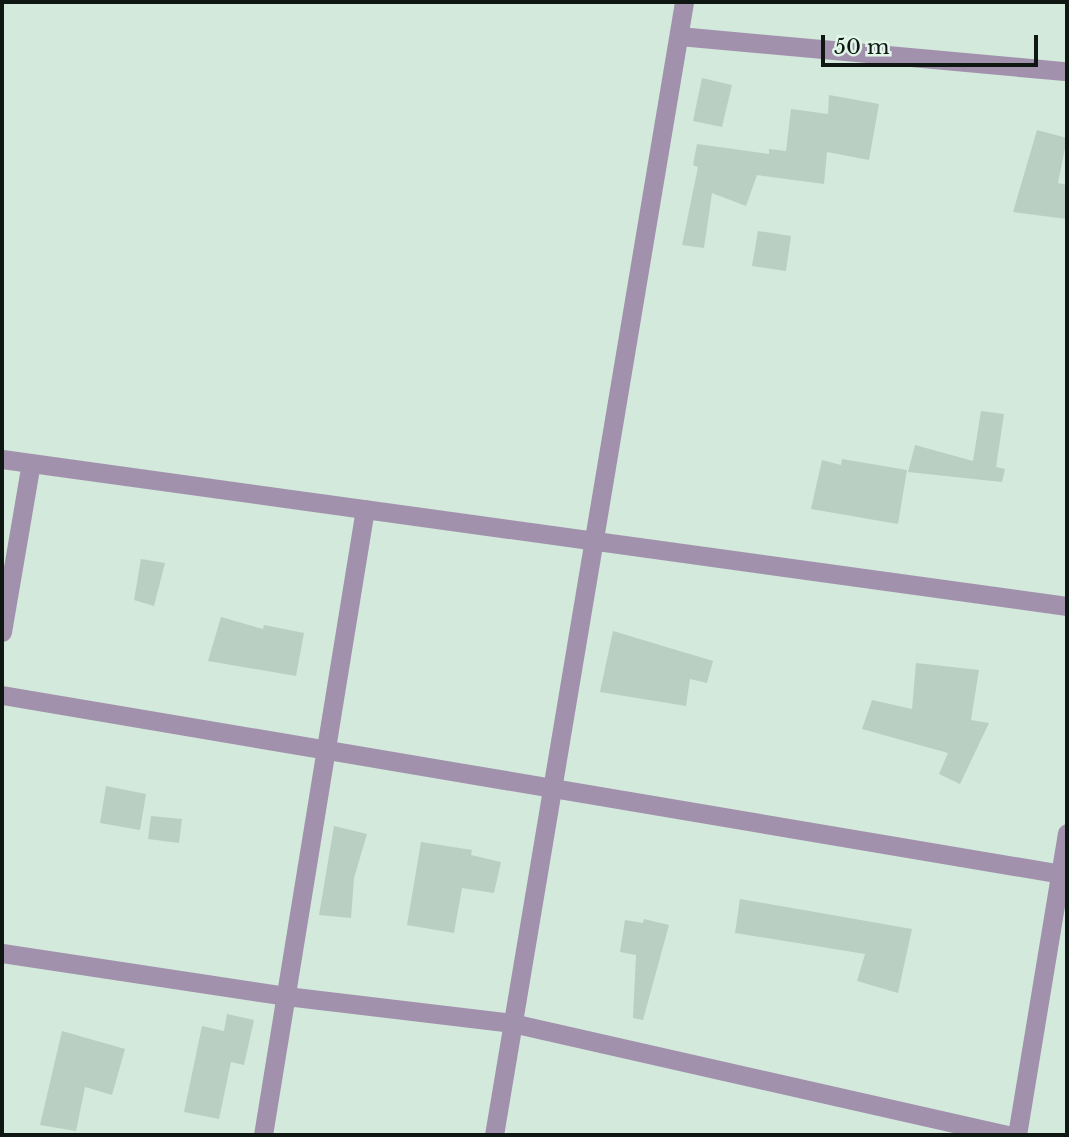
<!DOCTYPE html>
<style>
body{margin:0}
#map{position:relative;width:1069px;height:1137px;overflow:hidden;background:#d3e9db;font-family:"Libre Baskerville",serif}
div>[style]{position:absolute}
.building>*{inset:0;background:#b9cfc1}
.minor>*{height:19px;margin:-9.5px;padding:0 9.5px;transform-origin:9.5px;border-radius:9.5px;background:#a291ad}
span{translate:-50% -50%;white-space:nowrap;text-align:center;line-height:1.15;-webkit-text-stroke:6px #e0f7e8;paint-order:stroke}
.frame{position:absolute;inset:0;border:4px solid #0f1712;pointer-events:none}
.scale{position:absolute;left:821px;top:35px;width:217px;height:32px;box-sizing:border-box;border:4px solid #0f1712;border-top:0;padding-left:9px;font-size:21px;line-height:24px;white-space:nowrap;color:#0f1712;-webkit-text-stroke:5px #e0f7e8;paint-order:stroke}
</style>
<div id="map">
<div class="building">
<i style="clip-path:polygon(702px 78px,732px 85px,722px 127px,693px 121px)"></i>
<i style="clip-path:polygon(829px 95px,879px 104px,869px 160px,827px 152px,824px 184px,757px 175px,746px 206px,712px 193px,704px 248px,682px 245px,698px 167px,693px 165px,697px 144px,769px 154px,769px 149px,786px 151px,791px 109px,828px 114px)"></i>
<i style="clip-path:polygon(1037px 130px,1067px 138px,1058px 183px,1067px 185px,1067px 219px,1013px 212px)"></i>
<i style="clip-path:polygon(758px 231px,791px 236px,786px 271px,752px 266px)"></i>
<i style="clip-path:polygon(981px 411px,1004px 414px,996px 467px,1005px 469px,1002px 482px,908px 472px,915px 445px,973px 461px)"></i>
<i style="clip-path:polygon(842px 459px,907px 470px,898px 524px,811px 509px,822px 460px,841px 465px)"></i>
<i style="clip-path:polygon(141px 559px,165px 563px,154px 606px,134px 600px)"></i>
<i style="clip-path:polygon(221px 617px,263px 629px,264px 625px,304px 633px,296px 676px,208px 661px)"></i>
<i style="clip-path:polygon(613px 631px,713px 661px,707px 683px,690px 679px,686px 706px,600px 692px)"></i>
<i style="clip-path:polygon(916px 663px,979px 670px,971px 720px,989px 723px,960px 784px,939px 774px,948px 753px,862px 729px,872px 700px,912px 709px)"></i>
<i style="clip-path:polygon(106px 786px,146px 794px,140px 830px,100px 823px)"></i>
<i style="clip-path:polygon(151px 816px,182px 819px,179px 843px,148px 839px)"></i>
<i style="clip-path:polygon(334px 826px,367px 834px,354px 878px,351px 918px,319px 915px)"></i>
<i style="clip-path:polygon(421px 842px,472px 850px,471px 855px,501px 862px,494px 893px,462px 888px,454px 933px,407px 925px)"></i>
<i style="clip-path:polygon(740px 899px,912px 929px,898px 993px,857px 981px,865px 954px,735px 933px)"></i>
<i style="clip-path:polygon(644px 919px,669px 925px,643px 1020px,633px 1018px,636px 955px,620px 952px,625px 920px,643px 923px)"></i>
<i style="clip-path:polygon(227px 1014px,254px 1020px,244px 1065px,231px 1062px,219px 1119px,184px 1112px,202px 1026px,224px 1031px)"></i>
<i style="clip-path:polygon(62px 1031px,125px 1049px,112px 1095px,85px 1087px,76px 1131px,40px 1125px)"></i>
</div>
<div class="minor">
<i style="left:679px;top:36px;width:390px;rotate:5.2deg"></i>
<i style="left:2px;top:459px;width:1075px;rotate:7.86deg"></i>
<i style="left:2px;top:632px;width:171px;rotate:-80.3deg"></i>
<i style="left:2px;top:695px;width:1080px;rotate:9.59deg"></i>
<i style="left:2px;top:953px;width:287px;rotate:8.6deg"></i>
<i style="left:286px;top:996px;width:228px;rotate:6.8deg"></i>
<i style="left:512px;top:1023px;width:508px;rotate:12.75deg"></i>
<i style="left:263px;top:1135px;width:634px;rotate:-80.75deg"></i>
<i style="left:494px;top:1135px;width:1149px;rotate:-80.48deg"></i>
<i style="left:1017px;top:1135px;width:306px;rotate:-80.6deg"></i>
</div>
<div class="frame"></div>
<div class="scale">50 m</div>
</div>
